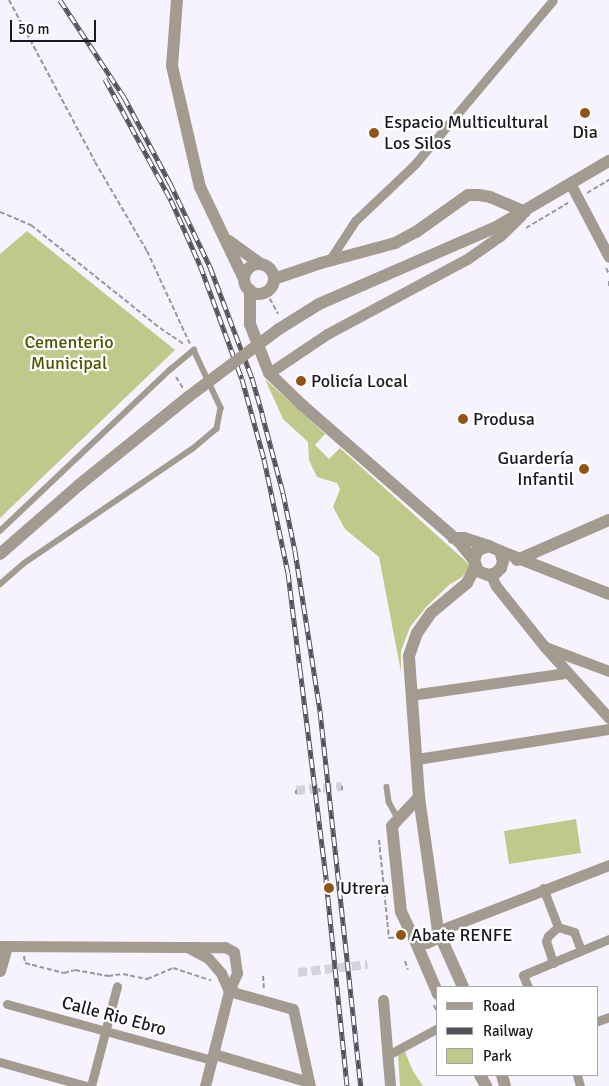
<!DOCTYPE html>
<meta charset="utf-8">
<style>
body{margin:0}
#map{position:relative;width:609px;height:1086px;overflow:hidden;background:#f7f3fe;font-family:Signika,sans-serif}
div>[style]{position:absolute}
.green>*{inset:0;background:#c0c98a}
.pedestrian-tunnel>*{height:9px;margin-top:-4.5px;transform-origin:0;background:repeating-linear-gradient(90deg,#d6d2dd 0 9px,transparent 0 13.5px)}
.path>*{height:2px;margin-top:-1px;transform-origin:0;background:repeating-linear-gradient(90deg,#9a96a0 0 5px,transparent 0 7.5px)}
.service>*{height:5.5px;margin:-2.75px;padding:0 2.75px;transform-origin:2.75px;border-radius:2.75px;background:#a39b90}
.pedestrian>*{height:9px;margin:-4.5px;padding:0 4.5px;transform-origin:4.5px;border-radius:4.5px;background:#a39b90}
.minor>*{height:11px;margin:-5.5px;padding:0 5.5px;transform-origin:5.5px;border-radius:5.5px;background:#a39b90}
.tertiary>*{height:12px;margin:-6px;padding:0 6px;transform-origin:6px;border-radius:6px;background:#a39b90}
.tertiary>.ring{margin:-6px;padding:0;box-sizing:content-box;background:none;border:12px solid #a39b90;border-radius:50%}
.rail>*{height:5px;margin-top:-2.5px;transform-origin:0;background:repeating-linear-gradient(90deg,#fff 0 9px,#54505a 0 18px);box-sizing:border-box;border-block:1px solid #54505a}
.tertiary-bridge>*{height:12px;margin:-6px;padding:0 6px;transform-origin:6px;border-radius:6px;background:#a39b90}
.dots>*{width:14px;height:14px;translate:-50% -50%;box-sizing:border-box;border:2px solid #fff;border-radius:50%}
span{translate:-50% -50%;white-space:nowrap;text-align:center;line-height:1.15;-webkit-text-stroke:4.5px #fff;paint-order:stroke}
.poi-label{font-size:18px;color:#1c1821}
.left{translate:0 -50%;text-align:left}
.right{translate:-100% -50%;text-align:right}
.park-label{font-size:18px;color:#4f5500}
.street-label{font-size:18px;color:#1c1821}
.legend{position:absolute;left:436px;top:986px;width:162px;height:90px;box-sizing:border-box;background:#fff;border:1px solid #a4a3a6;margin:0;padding:6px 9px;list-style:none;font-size:15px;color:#1c1821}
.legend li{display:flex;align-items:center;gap:10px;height:25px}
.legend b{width:25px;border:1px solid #a4a3a6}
.scale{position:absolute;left:10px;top:20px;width:86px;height:22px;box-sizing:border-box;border:2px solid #1c1821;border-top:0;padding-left:6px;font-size:15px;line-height:18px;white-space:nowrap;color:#1c1821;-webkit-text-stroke:4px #fff;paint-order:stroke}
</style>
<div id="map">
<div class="green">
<i style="clip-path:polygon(27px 231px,175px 350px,0 518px,0 254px)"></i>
<i style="clip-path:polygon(265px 379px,325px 434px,315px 445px,329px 459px,340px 448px,471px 566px,462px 577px,449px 585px,427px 606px,410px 627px,401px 651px,401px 672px,379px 557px,345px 529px,333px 507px,340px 489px,337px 483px,317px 477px,309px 460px,308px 442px,283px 419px)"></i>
<i style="clip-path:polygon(576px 819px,581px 853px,509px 864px,504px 831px)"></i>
<i style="clip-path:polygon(405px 1052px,413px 1071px,423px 1086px,400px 1086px,398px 1055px)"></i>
</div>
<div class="pedestrian-tunnel">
<i style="left:296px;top:790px;width:46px;rotate:-5deg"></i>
<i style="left:298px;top:972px;width:70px;rotate:-6.5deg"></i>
</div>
<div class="path">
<i style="left:9px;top:0;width:183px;rotate:62deg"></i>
<i style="left:95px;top:162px;width:103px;rotate:59.7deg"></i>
<i style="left:147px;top:251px;width:102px;rotate:65.2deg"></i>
<i style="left:587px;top:193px;width:26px;rotate:-31deg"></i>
<i style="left:0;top:212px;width:34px;rotate:23deg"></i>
<i style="left:31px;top:225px;width:165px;rotate:38.6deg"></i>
<i style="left:160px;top:328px;width:30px;rotate:34deg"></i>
<i style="left:526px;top:228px;width:49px;rotate:-30.8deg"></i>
<i style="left:606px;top:268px;width:7px;rotate:63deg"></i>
<i style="left:609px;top:281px;width:6px;rotate:90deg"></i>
<i style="left:266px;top:292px;width:25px;rotate:61deg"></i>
<i style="left:176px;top:377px;width:13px;rotate:58deg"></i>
<i style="left:342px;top:786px;width:4px;rotate:90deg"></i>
<i style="left:319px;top:788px;width:4px;rotate:76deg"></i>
<i style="left:296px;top:790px;width:4px;rotate:90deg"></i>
<i style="left:379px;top:840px;width:99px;rotate:84.2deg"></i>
<i style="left:389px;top:938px;width:11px;rotate:-5deg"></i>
<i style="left:24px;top:956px;width:7px;rotate:82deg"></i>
<i style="left:25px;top:963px;width:40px;rotate:14.4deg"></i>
<i style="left:64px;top:973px;width:11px;rotate:-15deg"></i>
<i style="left:75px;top:970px;width:34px;rotate:10deg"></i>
<i style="left:108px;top:976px;width:15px;rotate:-8deg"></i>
<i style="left:123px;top:974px;width:25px;rotate:12deg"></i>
<i style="left:147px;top:979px;width:28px;rotate:-23deg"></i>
<i style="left:173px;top:968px;width:40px;rotate:18deg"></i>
<i style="left:405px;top:961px;width:9px;rotate:72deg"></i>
<i style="left:263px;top:976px;width:13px;rotate:86deg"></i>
<i style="left:434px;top:1005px;width:11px;rotate:68deg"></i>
</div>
<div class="service">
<i style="left:0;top:531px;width:236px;rotate:-43.5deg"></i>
<i style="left:171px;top:369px;width:30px;rotate:-40deg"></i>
<i style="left:194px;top:350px;width:64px;rotate:65deg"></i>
<i style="left:221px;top:408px;width:21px;rotate:101deg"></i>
<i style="left:217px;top:429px;width:31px;rotate:140deg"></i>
<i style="left:193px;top:449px;width:204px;rotate:145.8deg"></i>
<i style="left:24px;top:564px;width:32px;rotate:139deg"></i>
<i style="left:387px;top:787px;width:15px;rotate:82deg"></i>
<i style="left:389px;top:802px;width:18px;rotate:61deg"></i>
</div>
<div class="pedestrian">
<i style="left:329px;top:261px;width:48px;rotate:-57deg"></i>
<i style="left:355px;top:221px;width:83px;rotate:-43.5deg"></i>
<i style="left:415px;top:164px;width:214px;rotate:-49.9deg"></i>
<i style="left:543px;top:888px;width:42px;rotate:69deg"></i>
<i style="left:558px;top:927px;width:13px;rotate:138deg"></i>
<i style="left:548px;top:936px;width:5px;rotate:112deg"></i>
<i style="left:546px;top:941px;width:23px;rotate:72deg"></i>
<i style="left:558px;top:927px;width:17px;rotate:17deg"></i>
<i style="left:574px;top:932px;width:19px;rotate:69deg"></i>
<i style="left:528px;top:987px;width:13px;rotate:-113deg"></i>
<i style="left:523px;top:975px;width:93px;rotate:-22.7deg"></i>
<i style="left:7px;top:1004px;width:213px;rotate:15.3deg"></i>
<i style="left:598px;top:1021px;width:12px;rotate:-20deg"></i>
<i style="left:388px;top:1055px;width:57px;rotate:-28.4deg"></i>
<i style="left:0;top:1062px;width:89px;rotate:15.6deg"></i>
<i style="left:577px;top:1075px;width:11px;rotate:75deg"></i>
<i style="left:91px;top:1086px;width:103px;rotate:-75.4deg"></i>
</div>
<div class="minor">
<i style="left:571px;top:185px;width:81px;rotate:62.2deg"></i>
<i style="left:269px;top:373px;width:70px;rotate:-33.9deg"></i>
<i style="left:327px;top:334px;width:159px;rotate:-28.2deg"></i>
<i style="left:467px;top:259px;width:40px;rotate:-34.9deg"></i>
<i style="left:500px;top:236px;width:29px;rotate:-44deg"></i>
<i style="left:491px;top:575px;width:12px;rotate:66deg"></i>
<i style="left:496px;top:586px;width:77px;rotate:51.3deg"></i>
<i style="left:544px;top:646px;width:97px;rotate:47.9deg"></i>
<i style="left:545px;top:647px;width:68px;rotate:20.6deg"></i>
<i style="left:411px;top:695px;width:157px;rotate:-8.1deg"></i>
<i style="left:417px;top:759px;width:194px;rotate:-8.9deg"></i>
<i style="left:438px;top:931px;width:183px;rotate:-21.1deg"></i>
<i style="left:0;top:946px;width:225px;rotate:0.3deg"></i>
<i style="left:225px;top:947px;width:10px;rotate:29deg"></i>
<i style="left:234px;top:952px;width:21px;rotate:82deg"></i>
<i style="left:237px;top:973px;width:20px;rotate:114deg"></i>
<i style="left:229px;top:991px;width:98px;rotate:104.2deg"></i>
<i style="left:187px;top:947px;width:24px;rotate:28deg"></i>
<i style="left:208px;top:958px;width:20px;rotate:49deg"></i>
<i style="left:221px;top:973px;width:20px;rotate:66deg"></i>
<i style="left:229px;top:991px;width:66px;rotate:15.7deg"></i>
<i style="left:293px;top:1009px;width:79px;rotate:77.6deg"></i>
<i style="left:0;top:971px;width:25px;rotate:-74deg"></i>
<i style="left:383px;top:1000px;width:86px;rotate:85.3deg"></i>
<i style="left:214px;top:1054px;width:99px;rotate:16.4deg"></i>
</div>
<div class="tertiary">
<i style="left:177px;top:0;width:66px;rotate:94.3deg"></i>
<i style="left:172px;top:66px;width:124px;rotate:77deg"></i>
<i style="left:200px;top:187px;width:102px;rotate:64.4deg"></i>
<i style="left:229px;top:241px;width:39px;rotate:36deg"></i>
<i class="ring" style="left:244px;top:264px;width:18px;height:18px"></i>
<i style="left:274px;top:279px;width:50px;rotate:-18.8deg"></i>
<i style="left:321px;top:263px;width:77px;rotate:-15.1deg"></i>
<i style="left:395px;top:243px;width:24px;rotate:-28deg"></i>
<i style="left:416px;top:232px;width:64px;rotate:-35.4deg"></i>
<i style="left:468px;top:195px;width:11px"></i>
<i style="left:479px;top:195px;width:11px;rotate:10deg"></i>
<i style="left:490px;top:197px;width:38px;rotate:23deg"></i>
<i style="left:250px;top:290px;width:34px;rotate:90deg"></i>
<i style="left:250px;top:324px;width:53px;rotate:68.8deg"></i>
<i style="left:269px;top:373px;width:46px;rotate:44.1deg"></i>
<i style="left:302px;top:405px;width:210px;rotate:41.1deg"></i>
<i style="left:460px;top:543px;width:22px;rotate:51deg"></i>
<i style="left:474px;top:560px;width:12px;rotate:70deg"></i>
<i style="left:478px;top:571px;width:11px;rotate:22deg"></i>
<i style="left:488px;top:575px;width:8px;rotate:-14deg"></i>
<i style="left:496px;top:573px;width:7px;rotate:-45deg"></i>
<i style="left:501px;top:568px;width:7px;rotate:-74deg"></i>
<i style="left:503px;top:561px;width:10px;rotate:-107deg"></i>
<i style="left:500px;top:551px;width:12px;rotate:-156deg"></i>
<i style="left:489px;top:546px;width:12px;rotate:160deg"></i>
<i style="left:478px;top:550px;width:11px;rotate:112deg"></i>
<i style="left:319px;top:304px;width:195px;rotate:-23.5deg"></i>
<i style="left:498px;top:226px;width:129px;rotate:-30.4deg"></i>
<i style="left:453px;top:538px;width:11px"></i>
<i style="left:464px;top:538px;width:26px;rotate:18deg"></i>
<i style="left:500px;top:551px;width:117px;rotate:21.5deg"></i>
<i style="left:0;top:554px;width:105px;rotate:-41.1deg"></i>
<i style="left:79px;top:485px;width:140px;rotate:-38.9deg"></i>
<i style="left:517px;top:560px;width:100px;rotate:-23.5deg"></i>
<i style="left:438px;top:931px;width:61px;rotate:65.9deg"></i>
<i style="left:411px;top:933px;width:23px;rotate:-115deg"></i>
<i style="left:401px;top:912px;width:86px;rotate:-96deg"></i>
<i style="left:392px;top:826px;width:40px;rotate:-47deg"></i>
<i style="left:414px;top:938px;width:7px;rotate:45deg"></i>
<i style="left:419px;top:943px;width:8px"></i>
<i style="left:427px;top:943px;width:7px;rotate:-27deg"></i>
<i style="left:433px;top:940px;width:10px;rotate:-61deg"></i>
<i style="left:438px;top:931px;width:135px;rotate:-98.1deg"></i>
<i style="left:419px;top:797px;width:141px;rotate:-94.1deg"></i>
<i style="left:409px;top:656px;width:24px;rotate:-71deg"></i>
<i style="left:417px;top:633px;width:24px;rotate:-55deg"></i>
<i style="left:431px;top:613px;width:47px;rotate:-39.8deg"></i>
<i style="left:467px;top:583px;width:18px;rotate:-63deg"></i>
<i style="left:414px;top:938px;width:61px;rotate:66.8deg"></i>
<i style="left:480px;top:1075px;width:13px;rotate:61deg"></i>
<i style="left:502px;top:1075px;width:11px;rotate:75deg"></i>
</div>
<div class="rail">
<i style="left:60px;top:0;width:116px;rotate:56.6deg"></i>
<i style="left:124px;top:97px;width:98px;rotate:61.9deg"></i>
<i style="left:170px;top:183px;width:93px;rotate:64.5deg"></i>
<i style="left:210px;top:267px;width:119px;rotate:69.3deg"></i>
<i style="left:252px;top:378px;width:37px;rotate:74deg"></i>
<i style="left:262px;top:414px;width:82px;rotate:75.1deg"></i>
<i style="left:283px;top:493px;width:59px;rotate:78.3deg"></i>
<i style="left:295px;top:551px;width:162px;rotate:81.1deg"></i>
<i style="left:320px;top:711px;width:377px;rotate:83.8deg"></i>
<i style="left:105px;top:79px;width:138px;rotate:61.4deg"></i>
<i style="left:171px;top:200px;width:71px;rotate:66deg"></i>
<i style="left:200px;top:265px;width:121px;rotate:69.8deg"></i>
<i style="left:242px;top:379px;width:83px;rotate:74.6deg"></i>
<i style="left:264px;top:459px;width:116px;rotate:78.1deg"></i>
<i style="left:288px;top:573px;width:97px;rotate:82.9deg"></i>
<i style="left:300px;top:669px;width:212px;rotate:82.9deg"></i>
<i style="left:326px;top:879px;width:208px;rotate:84.2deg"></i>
</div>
<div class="tertiary-bridge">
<i style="left:188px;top:397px;width:114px;rotate:-36.8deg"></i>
<i style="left:279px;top:329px;width:47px;rotate:-32deg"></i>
</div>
<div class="dots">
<i style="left:585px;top:113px;background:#915417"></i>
<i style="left:374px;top:133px;background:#915417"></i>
<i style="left:301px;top:381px;background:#915417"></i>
<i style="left:463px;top:419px;background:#915417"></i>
<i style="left:584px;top:469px;background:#915417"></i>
<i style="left:329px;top:888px;background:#915417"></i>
<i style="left:401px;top:935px;background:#915417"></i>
</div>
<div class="poi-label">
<span class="left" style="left:384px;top:133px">Espacio Multicultural<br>Los Silos</span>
<span style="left:585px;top:132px">Dia</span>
<span class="left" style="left:311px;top:381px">Policía Local</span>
<span class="left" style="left:473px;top:419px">Produsa</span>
<span class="right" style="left:574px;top:469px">Guardería<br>Infantil</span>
<span class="left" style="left:340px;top:888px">Utrera</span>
<span class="left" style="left:411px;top:935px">Abate RENFE</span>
</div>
<div class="park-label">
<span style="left:69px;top:353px">Cementerio<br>Municipal</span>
</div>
<div class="street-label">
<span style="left:114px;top:1016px;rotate:15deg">Calle Rio Ebro</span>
</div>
<ul class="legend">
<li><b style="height:6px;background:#a39b90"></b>Road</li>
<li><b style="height:6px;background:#54505a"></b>Railway</li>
<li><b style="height:14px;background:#c0c98a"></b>Park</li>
</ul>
<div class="scale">50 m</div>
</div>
